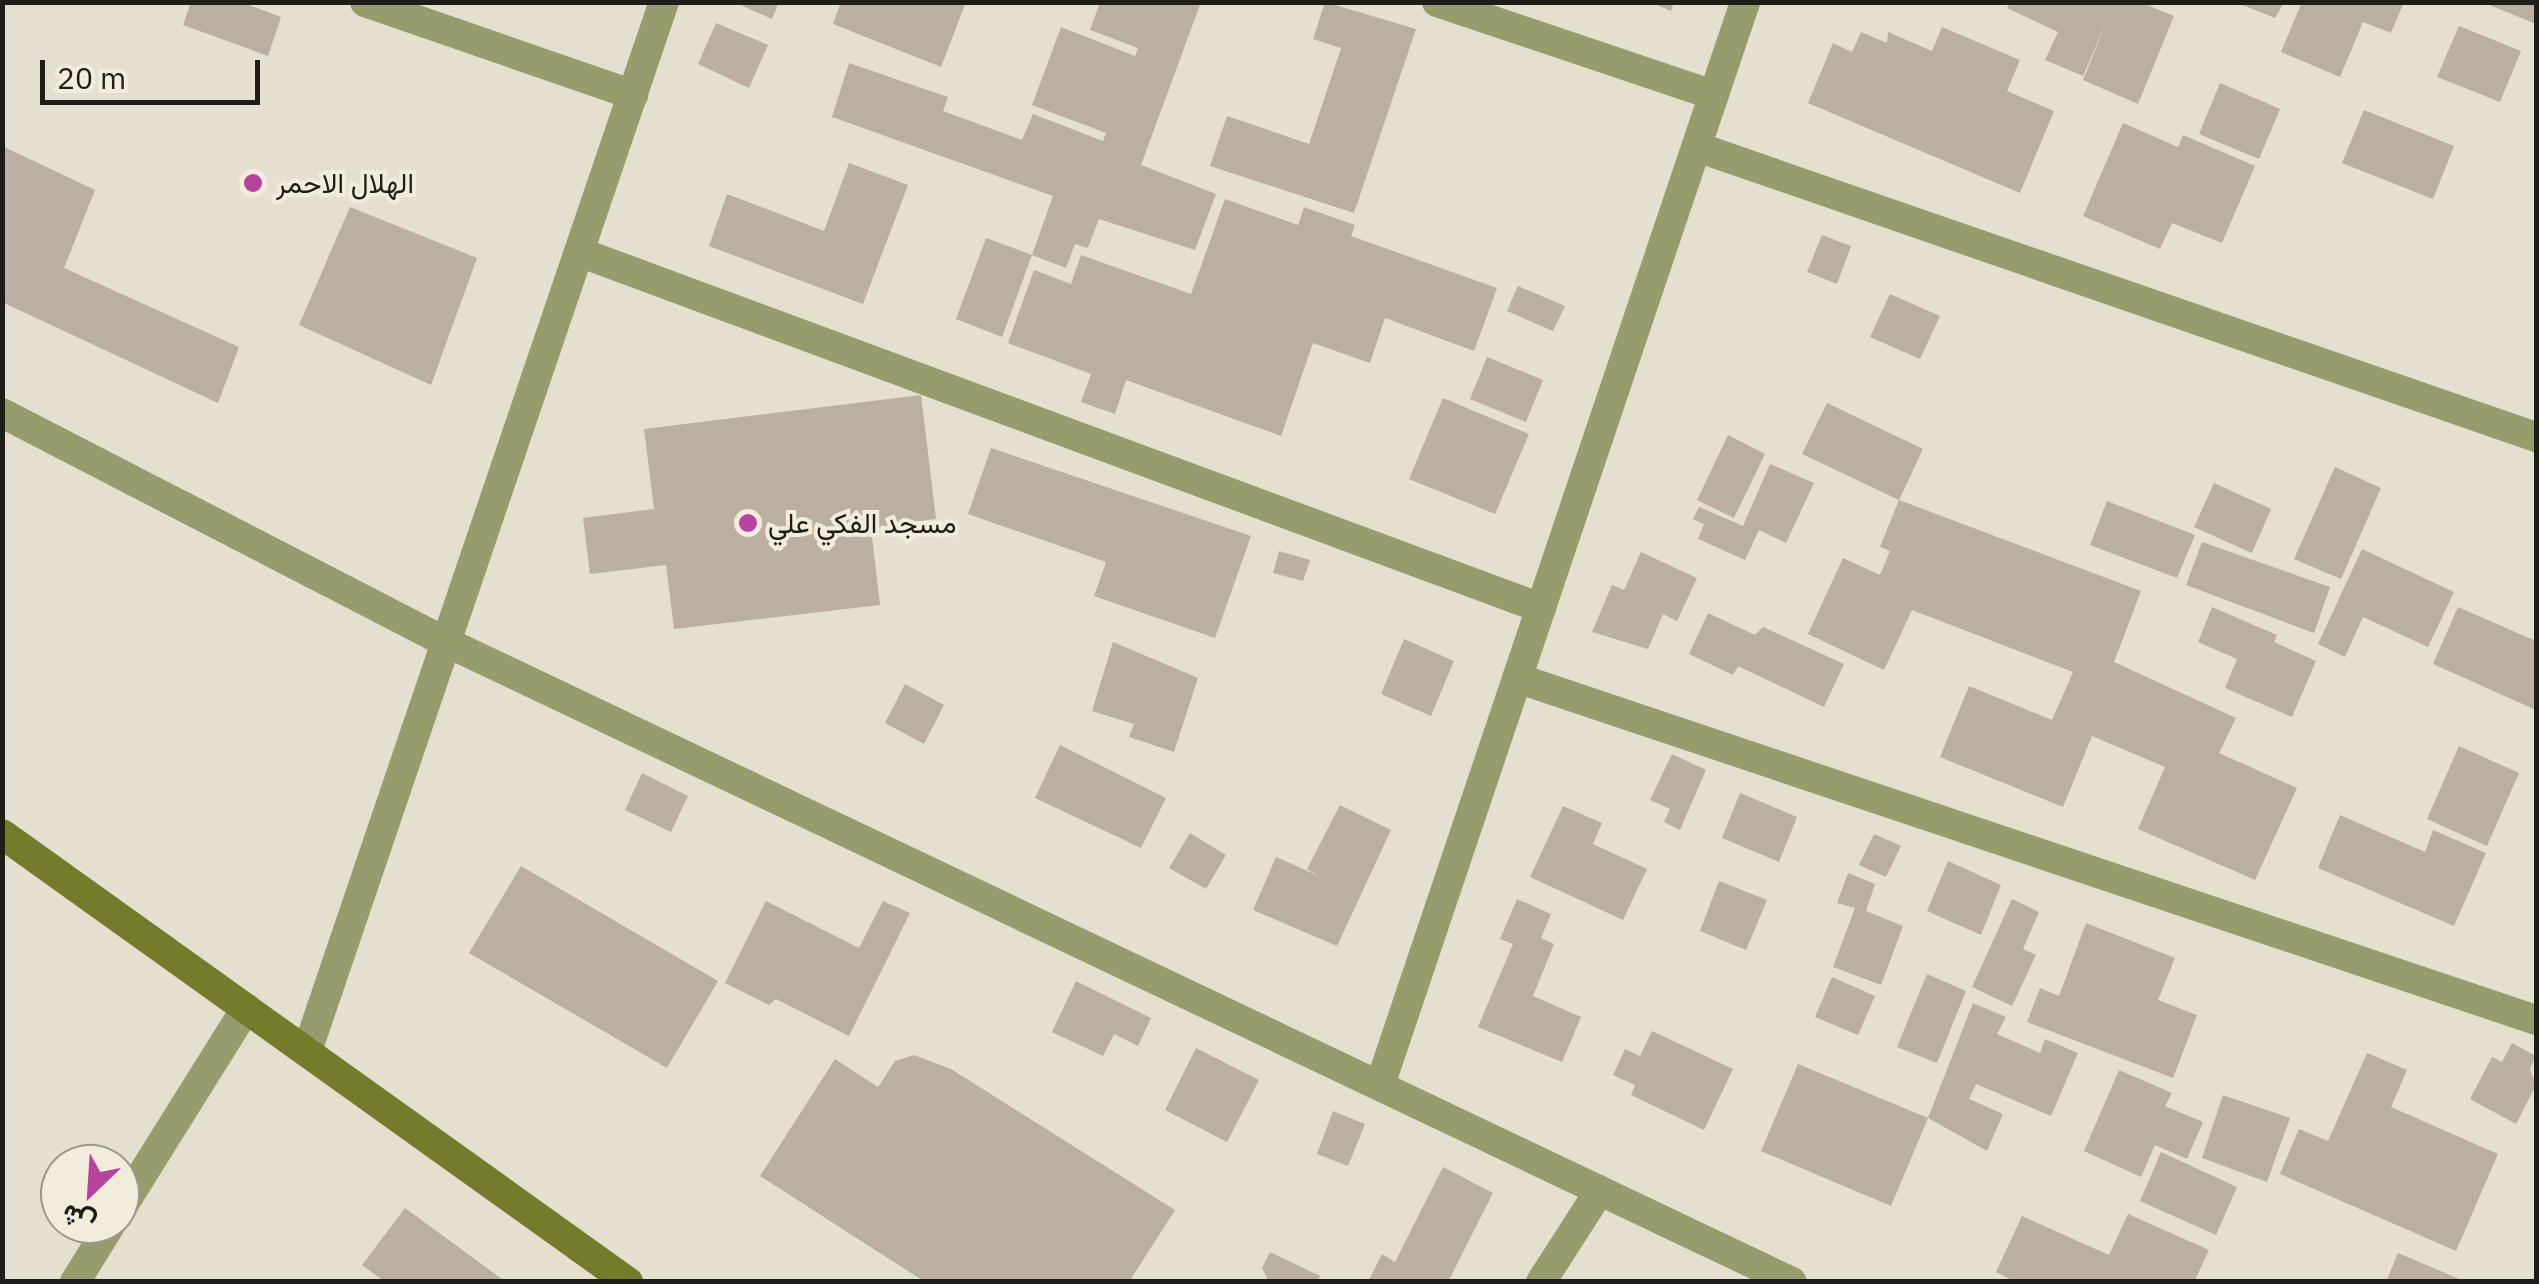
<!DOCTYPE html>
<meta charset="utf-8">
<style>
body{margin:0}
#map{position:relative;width:2539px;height:1284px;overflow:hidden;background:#e4dfce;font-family:"IBM Plex Sans",Vazirmatn,sans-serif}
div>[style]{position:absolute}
.building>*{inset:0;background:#bbafa2}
.street>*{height:30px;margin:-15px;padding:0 15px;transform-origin:15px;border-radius:15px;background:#969c6b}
.secondary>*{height:30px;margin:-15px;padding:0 15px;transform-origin:15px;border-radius:15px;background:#747b2b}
.dots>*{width:28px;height:28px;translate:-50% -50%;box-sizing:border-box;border:5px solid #f2ecdb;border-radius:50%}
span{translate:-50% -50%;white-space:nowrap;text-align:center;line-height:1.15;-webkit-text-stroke:8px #f2ecdb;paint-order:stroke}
.poi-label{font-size:28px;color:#1f1d17}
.left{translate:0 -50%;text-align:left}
.frame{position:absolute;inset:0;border:5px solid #1f1d17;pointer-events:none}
.north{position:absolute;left:40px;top:1144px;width:100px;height:100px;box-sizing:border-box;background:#f2ecdb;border:2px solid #9e998d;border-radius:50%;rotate:205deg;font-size:28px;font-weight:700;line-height:40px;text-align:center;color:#1f1d17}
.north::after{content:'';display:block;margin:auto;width:35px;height:45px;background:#b6449f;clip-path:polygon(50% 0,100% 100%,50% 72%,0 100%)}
.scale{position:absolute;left:40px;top:60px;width:220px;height:45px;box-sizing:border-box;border:5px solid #1f1d17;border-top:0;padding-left:12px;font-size:30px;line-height:35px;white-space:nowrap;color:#1f1d17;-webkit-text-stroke:8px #f2ecdb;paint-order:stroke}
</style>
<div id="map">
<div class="building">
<i style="clip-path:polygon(191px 2px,241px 2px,281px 17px,268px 56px,183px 25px)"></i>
<i style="clip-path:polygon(734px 2px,779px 2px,772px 19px)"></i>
<i style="clip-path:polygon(841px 2px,966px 2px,941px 67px,833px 24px)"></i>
<i style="clip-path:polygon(1100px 2px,1201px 2px,1141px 165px,1216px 194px,1195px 250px,1099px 219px,1088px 248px,1075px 244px,1066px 268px,1032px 255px,1053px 196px,832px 117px,849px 63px,948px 97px,943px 111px,1022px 140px,1033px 114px,1103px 141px,1106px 133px,1032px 105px,1061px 27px,1135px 56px,1138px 48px,1090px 30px)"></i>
<i style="clip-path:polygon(1325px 2px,1416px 29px,1354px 213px,1210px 166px,1227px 116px,1309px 144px,1341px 48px,1313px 39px)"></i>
<i style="clip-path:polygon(1650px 2px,1674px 2px,1671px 11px)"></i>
<i style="clip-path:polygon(2010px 2px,2140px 2px,2174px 16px,2138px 104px,2083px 80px,2108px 18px,2083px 76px,2045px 60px,2058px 32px,2007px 8px)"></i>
<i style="clip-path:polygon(2235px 2px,2284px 2px,2275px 18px)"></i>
<i style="clip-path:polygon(2302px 2px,2404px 2px,2391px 33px,2363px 22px,2340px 77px,2281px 52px)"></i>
<i style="clip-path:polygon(2482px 2px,2536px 2px,2536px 24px)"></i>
<i style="clip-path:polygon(716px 23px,768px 45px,749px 88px,698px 64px)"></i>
<i style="clip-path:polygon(2459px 26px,2521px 51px,2500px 102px,2437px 77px)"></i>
<i style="clip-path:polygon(1942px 27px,2020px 60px,2007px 91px,2054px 111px,2020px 193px,1808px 103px,1833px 43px,1852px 52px,1861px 32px,1887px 43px,1888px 32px,1932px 51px)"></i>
<i style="clip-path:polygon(2220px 83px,2280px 109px,2259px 159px,2199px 134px)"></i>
<i style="clip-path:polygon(2364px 110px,2454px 146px,2433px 199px,2342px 163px)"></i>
<i style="clip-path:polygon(2123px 123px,2178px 147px,2183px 135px,2255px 166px,2222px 243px,2172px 223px,2160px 249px,2083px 216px)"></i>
<i style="clip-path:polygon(2px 146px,95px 190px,64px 268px,239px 347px,218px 403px,2px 302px)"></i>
<i style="clip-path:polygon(849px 163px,908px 185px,863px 304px,709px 246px,727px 194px,824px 231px)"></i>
<i style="clip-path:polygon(1225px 199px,1298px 225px,1304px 207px,1355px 225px,1351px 236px,1497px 288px,1474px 351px,1385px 318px,1370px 363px,1313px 343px,1281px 436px,1126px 380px,1115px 414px,1081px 402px,1091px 374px,1008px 343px,1034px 270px,1071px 284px,1081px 255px,1191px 294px)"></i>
<i style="clip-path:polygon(350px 207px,477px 258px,431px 385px,299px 325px)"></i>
<i style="clip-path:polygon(1822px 235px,1851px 246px,1837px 284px,1807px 272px)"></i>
<i style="clip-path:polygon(986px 238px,1032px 255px,1002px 337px,956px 319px)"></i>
<i style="clip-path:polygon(1518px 286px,1565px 306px,1553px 331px,1507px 311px)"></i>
<i style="clip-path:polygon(1890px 294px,1940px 316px,1920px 359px,1870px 337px)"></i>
<i style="clip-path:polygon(1487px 357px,1543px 380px,1526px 422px,1470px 399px)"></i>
<i style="clip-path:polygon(921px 395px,936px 519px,871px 528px,880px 605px,674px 629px,666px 565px,590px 574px,583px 518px,654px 509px,644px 429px)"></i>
<i style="clip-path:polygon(1443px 398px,1529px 434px,1495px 514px,1409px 479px)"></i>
<i style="clip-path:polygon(1827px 403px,1923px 449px,1899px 500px,1802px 454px)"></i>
<i style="clip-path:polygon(1728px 435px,1765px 454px,1734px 518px,1697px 500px)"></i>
<i style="clip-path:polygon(991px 448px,1251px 536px,1215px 638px,1094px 596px,1106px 562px,968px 514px)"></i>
<i style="clip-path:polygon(1770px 464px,1814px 483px,1786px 543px,1759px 530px,1745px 560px,1698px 539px,1704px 524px,1693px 519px,1699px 507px,1743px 526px)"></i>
<i style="clip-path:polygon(2335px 467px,2381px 488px,2341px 579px,2294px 559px)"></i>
<i style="clip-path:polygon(2214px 483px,2271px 509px,2252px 553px,2194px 527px)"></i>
<i style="clip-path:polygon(1899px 500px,2141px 591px,2114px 662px,2236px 718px,2219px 753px,2297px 788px,2255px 880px,2138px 829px,2165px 767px,2092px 736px,2063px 807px,1940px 757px,1969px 686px,2052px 720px,2073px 672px,1912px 610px,1884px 670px,1808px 634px,1843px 558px,1880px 575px,1890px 551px,1880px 547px)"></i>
<i style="clip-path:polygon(2107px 501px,2195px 535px,2177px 578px,2090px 545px)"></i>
<i style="clip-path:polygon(2202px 542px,2330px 587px,2314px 633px,2186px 585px)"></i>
<i style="clip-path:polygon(2362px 549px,2454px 592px,2428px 647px,2363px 617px,2345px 657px,2318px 644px)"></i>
<i style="clip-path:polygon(1279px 551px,1310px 560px,1303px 581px,1273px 573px)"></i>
<i style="clip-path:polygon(1641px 552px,1697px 578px,1677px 621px,1663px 614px,1648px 649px,1592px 632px,1612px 585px,1624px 590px)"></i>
<i style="clip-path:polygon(2212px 607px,2277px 635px,2274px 642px,2316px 661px,2292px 717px,2225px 688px,2237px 659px,2198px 642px)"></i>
<i style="clip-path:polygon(2458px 607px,2536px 641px,2536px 710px,2433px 664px)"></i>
<i style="clip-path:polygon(1708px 613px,1755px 635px,1763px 627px,1844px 664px,1824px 707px,1738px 666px,1733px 675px,1689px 654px)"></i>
<i style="clip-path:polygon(1404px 639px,1454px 661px,1431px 716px,1381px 694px)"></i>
<i style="clip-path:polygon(1113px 642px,1198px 678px,1174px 752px,1129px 737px,1134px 724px,1092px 711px)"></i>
<i style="clip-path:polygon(905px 684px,944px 705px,924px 744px,885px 723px)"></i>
<i style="clip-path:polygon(1060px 745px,1166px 798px,1141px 848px,1035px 798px)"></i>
<i style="clip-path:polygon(2459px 746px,2519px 773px,2487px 846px,2427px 819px)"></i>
<i style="clip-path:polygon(1672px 754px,1706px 770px,1680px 830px,1664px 822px,1670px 809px,1650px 800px)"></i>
<i style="clip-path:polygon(642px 773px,688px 796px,671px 832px,625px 810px)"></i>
<i style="clip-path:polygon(1740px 793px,1797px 817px,1779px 862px,1722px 838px)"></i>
<i style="clip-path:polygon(1340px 805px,1391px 830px,1337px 946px,1253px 910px,1276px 857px,1319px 876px,1307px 869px)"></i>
<i style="clip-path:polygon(1563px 806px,1602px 823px,1593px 844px,1647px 869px,1623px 920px,1530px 877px)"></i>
<i style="clip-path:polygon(2340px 815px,2425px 852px,2433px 830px,2486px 853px,2454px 926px,2318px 868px)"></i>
<i style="clip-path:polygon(1190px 833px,1226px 855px,1206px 889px,1169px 868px)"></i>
<i style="clip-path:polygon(1874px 834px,1901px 846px,1886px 877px,1859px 865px)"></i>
<i style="clip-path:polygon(1948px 861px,2001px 885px,1981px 935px,1927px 911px)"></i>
<i style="clip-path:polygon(521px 866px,718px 981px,667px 1068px,469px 953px)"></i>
<i style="clip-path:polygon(1848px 873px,1875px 884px,1866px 911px,1903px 926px,1881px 985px,1833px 967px,1855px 908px,1837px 903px)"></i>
<i style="clip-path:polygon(1719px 881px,1767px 900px,1746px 950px,1700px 931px)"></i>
<i style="clip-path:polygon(1517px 899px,1551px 914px,1541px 938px,1554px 944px,1533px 996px,1581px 1017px,1562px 1062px,1478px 1027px,1513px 944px,1500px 939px)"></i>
<i style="clip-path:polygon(2012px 899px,2039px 912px,2023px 949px,2036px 955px,2012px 1006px,1972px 987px)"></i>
<i style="clip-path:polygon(766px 901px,859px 948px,883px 901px,910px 913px,849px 1036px,776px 999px,769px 1005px,725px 983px)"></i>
<i style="clip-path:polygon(2086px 923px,2175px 958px,2158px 1000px,2197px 1015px,2173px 1078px,2027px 1022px,2040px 988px,2059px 996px)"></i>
<i style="clip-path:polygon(1927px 974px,1966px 991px,1937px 1063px,1897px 1047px)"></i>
<i style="clip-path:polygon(1832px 977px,1875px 996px,1858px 1035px,1815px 1017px)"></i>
<i style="clip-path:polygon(1076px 981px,1151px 1018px,1138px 1046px,1114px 1034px,1103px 1056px,1052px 1032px)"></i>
<i style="clip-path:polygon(1973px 1003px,2006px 1017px,1997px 1034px,2040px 1053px,2045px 1039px,2078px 1053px,2051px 1116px,1976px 1084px,1969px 1099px,2003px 1114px,1987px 1151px,1928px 1118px)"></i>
<i style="clip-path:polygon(1652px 1031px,1733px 1069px,1704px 1130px,1631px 1095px,1635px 1085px,1613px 1075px,1625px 1049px,1640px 1056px)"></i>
<i style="clip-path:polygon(2512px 1043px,2536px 1056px,2530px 1069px,2536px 1085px,2516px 1124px,2470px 1099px,2492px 1057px,2502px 1062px)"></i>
<i style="clip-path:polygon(1196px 1048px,1259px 1080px,1227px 1142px,1165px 1110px)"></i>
<i style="clip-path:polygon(2367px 1053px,2407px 1070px,2391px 1107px,2498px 1154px,2456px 1251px,2280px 1174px,2299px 1129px,2328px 1141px)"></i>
<i style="clip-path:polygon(914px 1055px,951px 1069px,1175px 1210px,1129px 1282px,925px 1282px,760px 1176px,835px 1059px,878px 1087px,895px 1061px)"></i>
<i style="clip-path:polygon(1798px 1064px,1928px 1118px,1891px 1206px,1761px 1151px)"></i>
<i style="clip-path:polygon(2119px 1070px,2172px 1093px,2165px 1106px,2203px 1122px,2187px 1159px,2155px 1145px,2141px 1177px,2084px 1151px)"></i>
<i style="clip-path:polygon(2223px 1095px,2290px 1118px,2267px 1182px,2202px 1158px)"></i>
<i style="clip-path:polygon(1333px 1111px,1365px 1124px,1348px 1166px,1317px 1154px)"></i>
<i style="clip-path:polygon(2161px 1152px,2237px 1187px,2216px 1235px,2140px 1201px)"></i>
<i style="clip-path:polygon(1443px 1167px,1493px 1193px,1448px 1282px,1368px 1282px,1382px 1254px,1395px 1262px)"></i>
<i style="clip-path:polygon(405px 1208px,506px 1282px,385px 1282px,362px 1265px)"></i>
<i style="clip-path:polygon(2128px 1214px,2209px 1250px,2194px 1282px,2016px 1282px,1996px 1272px,2022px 1216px,2109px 1255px)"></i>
<i style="clip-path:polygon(1270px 1252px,1320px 1276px,1317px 1282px,1269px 1282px,1262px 1268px)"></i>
<i style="clip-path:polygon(2398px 1253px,2464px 1281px,2464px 1282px,2386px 1282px)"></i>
</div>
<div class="street">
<i style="left:365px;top:2px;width:284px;rotate:19.1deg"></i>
<i style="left:1437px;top:2px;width:292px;rotate:18.6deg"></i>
<i style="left:1697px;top:147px;width:888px;rotate:19.07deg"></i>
<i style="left:579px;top:252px;width:1026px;rotate:20.31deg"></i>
<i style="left:2px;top:413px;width:500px;rotate:27.3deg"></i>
<i style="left:446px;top:642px;width:1490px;rotate:25.43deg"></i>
<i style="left:1517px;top:678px;width:1075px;rotate:18.55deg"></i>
<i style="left:307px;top:1051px;width:1108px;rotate:-71.21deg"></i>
<i style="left:1380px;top:1085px;width:1143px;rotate:-71.37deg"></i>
<i style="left:120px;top:1210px;width:238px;rotate:-58deg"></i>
<i style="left:75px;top:1282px;width:68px;rotate:-58.2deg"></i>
<i style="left:1541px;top:1282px;width:109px;rotate:-57.3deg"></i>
</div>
<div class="secondary">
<i style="left:2px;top:834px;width:770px;rotate:35.59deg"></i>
</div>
<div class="dots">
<i style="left:253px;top:183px;background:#b6449f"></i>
<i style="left:748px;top:523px;background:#b6449f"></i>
</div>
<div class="poi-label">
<span class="left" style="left:276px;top:183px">الهلال الاحمر</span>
<span class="left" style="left:768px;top:523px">مسجد الفكي علي</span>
</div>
<div class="frame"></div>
<div class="north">ش</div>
<div class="scale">20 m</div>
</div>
